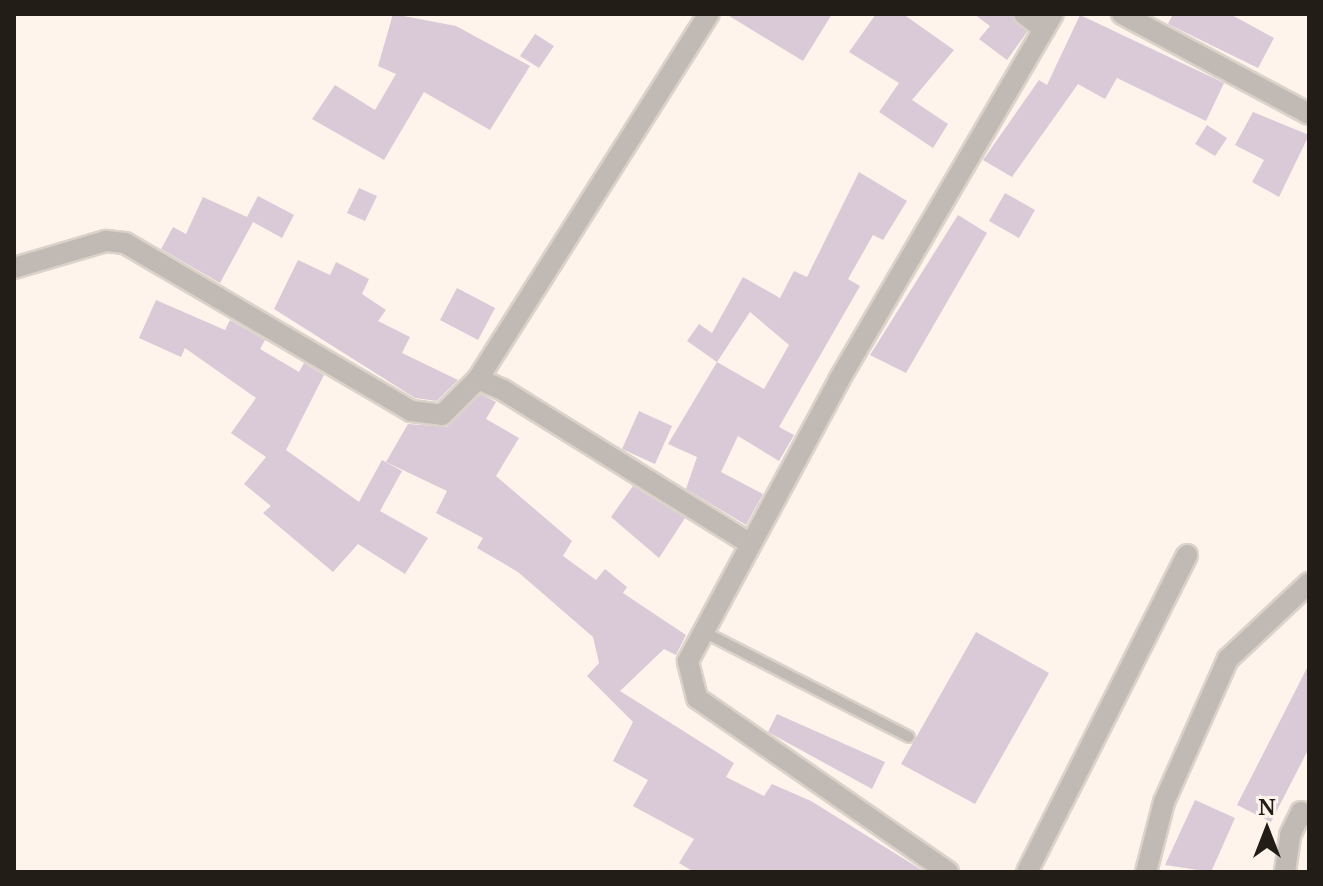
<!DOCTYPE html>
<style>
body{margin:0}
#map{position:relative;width:1323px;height:886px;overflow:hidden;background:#fef4ec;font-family:"Noto Serif",serif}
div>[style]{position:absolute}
.building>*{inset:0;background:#dac9d6}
.roads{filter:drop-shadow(2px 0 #dbd2ca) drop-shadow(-2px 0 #dbd2ca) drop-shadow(0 2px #dbd2ca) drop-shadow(0 -2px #dbd2ca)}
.lane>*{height:10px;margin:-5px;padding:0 5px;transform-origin:5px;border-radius:5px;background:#c1bab4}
.street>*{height:20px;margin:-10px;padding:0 10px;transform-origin:10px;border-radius:10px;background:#c1bab4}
span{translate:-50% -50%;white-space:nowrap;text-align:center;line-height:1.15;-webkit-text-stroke:7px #fef4ec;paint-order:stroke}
.frame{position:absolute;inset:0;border:16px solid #231d18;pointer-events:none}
.north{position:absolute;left:1227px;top:790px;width:80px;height:80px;-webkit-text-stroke:6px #fef4ec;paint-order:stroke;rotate:0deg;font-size:22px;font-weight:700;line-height:32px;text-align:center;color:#231d18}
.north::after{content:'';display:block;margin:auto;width:28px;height:36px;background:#231d18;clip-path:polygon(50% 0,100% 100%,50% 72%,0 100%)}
</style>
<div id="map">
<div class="building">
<i style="clip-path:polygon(393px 14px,456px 26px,530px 66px,490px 130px,424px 92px,384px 160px,312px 119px,335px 85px,375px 110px,396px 74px,378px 66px)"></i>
<i style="clip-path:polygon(726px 14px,832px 14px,803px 61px)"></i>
<i style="clip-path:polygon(876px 14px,903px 14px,954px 50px,912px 100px,948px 124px,933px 148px,879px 112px,899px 83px,849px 52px)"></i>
<i style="clip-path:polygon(974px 14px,1011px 14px,1027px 32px,1007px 60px,979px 39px,990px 26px)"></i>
<i style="clip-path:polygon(1173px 14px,1230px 14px,1274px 38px,1258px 68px,1168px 24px)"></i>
<i style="clip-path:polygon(1080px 15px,1224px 83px,1206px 121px,1117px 78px,1105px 99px,1078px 84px,1012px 177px,983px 160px,1039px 80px,1047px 85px)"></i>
<i style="clip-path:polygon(535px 34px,554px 46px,539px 68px,520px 56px)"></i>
<i style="clip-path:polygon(1253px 112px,1309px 135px,1279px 197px,1252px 182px,1264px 160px,1235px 145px)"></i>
<i style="clip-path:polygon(1207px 125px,1227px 138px,1215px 156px,1195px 144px)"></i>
<i style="clip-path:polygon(evenodd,859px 172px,907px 201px,883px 240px,873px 235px,848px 279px,860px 286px,779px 427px,794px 435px,779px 461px,738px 436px,721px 472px,763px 494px,746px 525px,686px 489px,697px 457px,668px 444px,717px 362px,687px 341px,699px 324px,712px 333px,743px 277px,780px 298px,794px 271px,807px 277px,859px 172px,750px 312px,789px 345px,764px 389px,717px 362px,750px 312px)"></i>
<i style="clip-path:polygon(359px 188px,377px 196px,365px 221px,347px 213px)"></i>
<i style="clip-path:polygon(1005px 193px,1035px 210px,1019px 238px,989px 221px)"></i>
<i style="clip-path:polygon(258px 196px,294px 215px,282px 238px,253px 222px,220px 283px,161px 249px,173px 227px,186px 234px,203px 197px,247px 217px)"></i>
<i style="clip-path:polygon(958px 215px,987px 233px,906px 373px,870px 355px)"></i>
<i style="clip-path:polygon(298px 260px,330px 275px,336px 262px,369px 279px,362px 294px,386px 310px,378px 321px,410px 337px,402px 353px,458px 380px,437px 401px,415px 398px,274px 309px)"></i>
<i style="clip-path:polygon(457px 288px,495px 308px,478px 340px,440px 320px)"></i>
<i style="clip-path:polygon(156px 300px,225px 330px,230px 320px,265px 340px,260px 349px,299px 372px,304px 363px,324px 375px,286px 450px,359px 502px,382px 460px,402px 471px,380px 511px,428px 538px,405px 574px,358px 544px,333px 572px,263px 513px,271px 506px,244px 484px,266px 457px,231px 433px,256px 398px,185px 348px,181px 357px,139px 338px)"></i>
<i style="clip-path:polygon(481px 394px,496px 402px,486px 419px,519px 438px,496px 476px,572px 541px,563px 556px,596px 580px,605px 569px,627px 587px,623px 593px,686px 635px,676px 655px,664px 649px,620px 691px,734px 763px,726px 777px,764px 796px,772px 784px,811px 801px,925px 872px,694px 872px,679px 863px,694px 839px,633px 806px,648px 780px,613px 761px,633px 722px,587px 676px,599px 663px,593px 637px,518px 572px,477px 548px,483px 538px,436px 513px,447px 491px,386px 462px,408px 424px,447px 427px)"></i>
<i style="clip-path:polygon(639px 411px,672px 426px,655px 464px,622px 449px)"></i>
<i style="clip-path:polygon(633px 486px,685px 518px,659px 558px,611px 517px)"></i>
<i style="clip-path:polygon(976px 632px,1049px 673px,975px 804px,901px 764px)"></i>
<i style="clip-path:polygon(1309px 664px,1309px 748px,1271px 822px,1237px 805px)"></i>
<i style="clip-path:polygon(777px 714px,885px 762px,872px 789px,768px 732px)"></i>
<i style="clip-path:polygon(1195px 800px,1235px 818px,1211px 872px,1165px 865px)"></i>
</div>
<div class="roads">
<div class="lane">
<i style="left:704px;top:632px;width:230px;rotate:27.1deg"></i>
</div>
<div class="street">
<i style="left:1024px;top:14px;width:25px;rotate:37deg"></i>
<i style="left:1122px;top:14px;width:212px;rotate:28.1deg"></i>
<i style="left:14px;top:268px;width:96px;rotate:-16.4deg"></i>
<i style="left:106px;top:241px;width:19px;rotate:6deg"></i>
<i style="left:125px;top:243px;width:332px;rotate:30.4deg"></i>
<i style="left:411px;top:411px;width:31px;rotate:7deg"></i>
<i style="left:442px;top:415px;width:51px;rotate:-45deg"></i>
<i style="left:478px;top:379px;width:27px;rotate:24deg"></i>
<i style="left:503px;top:390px;width:290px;rotate:31.9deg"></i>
<i style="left:478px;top:379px;width:432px;rotate:-57.7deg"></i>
<i style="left:948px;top:872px;width:305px;rotate:-145.3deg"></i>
<i style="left:697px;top:698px;width:38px;rotate:-104deg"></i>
<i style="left:688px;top:661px;width:319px;rotate:-61.7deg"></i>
<i style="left:839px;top:380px;width:424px;rotate:-59.7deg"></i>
<i style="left:1027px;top:872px;width:355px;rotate:-63.2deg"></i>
<i style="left:1146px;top:872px;width:72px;rotate:-75.6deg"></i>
<i style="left:1164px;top:802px;width:157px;rotate:-65.9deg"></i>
<i style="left:1228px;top:659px;width:111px;rotate:-43.2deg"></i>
<i style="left:1285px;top:872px;width:37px;rotate:-82deg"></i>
<i style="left:1290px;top:835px;width:25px;rotate:-64deg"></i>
<i style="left:1301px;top:812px;width:9px;rotate:27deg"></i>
</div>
</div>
<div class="frame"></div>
<div class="north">N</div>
</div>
